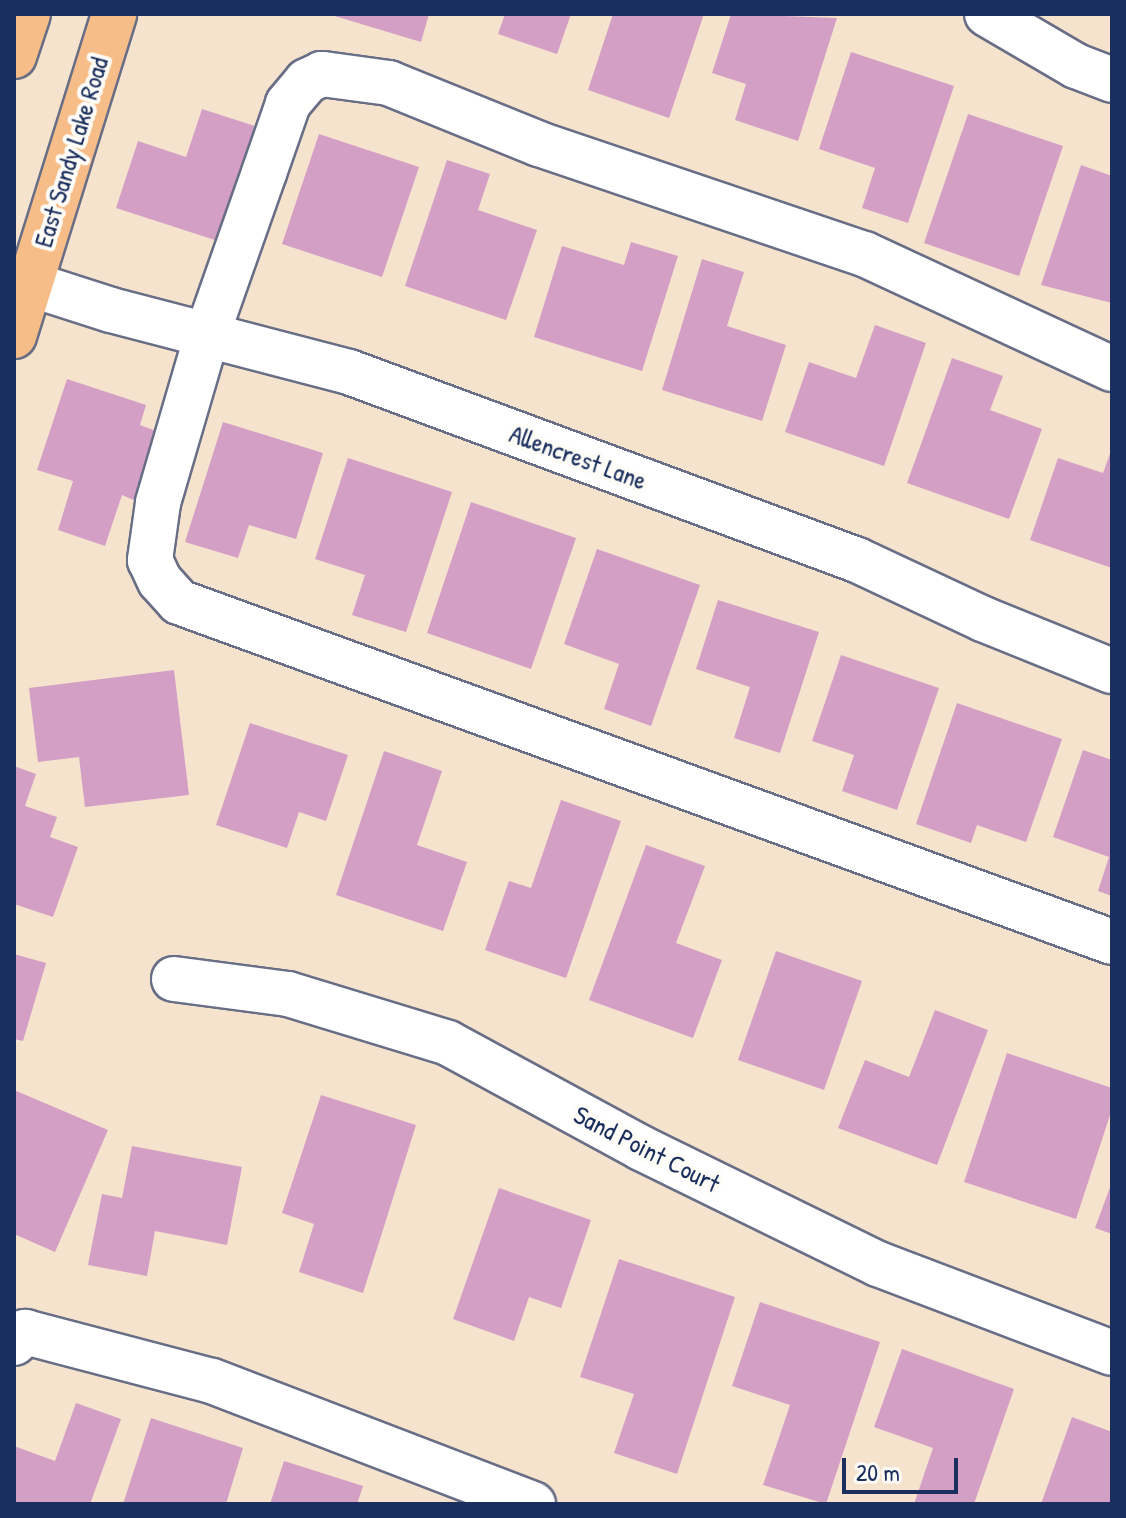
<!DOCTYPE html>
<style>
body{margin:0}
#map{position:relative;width:1126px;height:1518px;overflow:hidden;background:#f6e3cd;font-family:"Patrick Hand",sans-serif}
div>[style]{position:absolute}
.building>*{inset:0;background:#d39fc5}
.roads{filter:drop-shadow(2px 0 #686e85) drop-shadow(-2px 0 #686e85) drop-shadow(0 2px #686e85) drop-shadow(0 -2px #686e85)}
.minor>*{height:44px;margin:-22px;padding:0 22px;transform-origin:22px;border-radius:22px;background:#fff}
.major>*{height:44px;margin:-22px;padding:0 22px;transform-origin:22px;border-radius:22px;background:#f7bd88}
span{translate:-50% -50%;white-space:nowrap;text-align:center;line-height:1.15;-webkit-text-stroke:8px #fdfcf7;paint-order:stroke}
.street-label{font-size:26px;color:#1b2f5e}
.frame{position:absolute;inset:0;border:16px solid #1b2f5e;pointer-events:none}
.scale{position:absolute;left:842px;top:1458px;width:116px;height:36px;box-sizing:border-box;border:4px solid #1b2f5e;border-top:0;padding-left:10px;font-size:24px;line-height:28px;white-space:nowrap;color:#1b2f5e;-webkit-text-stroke:6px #fdfcf7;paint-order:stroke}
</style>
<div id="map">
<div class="building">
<i style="clip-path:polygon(328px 14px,429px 14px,421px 42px)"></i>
<i style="clip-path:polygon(505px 14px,571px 14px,557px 54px,498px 34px)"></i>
<i style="clip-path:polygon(613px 14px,704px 14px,669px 118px,588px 90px)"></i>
<i style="clip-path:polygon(731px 14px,837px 18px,798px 141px,735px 120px,746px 84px,712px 73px)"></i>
<i style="clip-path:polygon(851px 52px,954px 86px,908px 223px,862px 208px,875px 168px,819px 149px)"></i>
<i style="clip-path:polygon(202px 109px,255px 126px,218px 241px,116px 208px,138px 141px,186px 157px)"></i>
<i style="clip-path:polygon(968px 114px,1063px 146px,1019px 276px,924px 243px)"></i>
<i style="clip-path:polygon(319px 134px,419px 167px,382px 277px,282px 244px)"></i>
<i style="clip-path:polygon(447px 160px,490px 174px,478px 210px,537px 230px,506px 320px,405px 286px)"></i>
<i style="clip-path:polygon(1081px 165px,1112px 176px,1112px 303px,1041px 285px)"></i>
<i style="clip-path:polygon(631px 242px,678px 256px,642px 371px,534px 337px,562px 246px,624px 265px)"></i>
<i style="clip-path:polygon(702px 259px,744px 272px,727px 326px,786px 345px,762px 421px,662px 390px)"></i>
<i style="clip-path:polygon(875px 325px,926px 343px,884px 466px,785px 432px,809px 362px,856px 378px)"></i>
<i style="clip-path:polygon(952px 358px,1003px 376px,990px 410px,1042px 429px,1009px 519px,907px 483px)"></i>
<i style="clip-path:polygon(67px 379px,146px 405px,140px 425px,159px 432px,136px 501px,122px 495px,105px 546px,58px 530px,73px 481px,37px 470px)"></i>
<i style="clip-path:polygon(223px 422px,323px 453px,296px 539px,249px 525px,238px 558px,185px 542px)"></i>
<i style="clip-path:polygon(1112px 448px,1112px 568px,1030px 540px,1058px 458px,1103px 473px)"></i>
<i style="clip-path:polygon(348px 458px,452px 492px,406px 632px,352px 615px,365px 575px,315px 559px)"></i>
<i style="clip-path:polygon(471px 502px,576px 538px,531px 669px,427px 633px)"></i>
<i style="clip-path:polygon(597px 549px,700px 585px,651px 726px,604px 709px,619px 664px,564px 644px)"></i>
<i style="clip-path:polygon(718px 600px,819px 632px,780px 753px,734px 738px,750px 687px,696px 669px)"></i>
<i style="clip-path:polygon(841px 655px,939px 688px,897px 810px,842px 791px,854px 755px,812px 741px)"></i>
<i style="clip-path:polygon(174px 670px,189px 795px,85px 807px,79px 757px,38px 762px,29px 688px)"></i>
<i style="clip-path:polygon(957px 703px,1062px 739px,1026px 842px,977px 825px,971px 843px,916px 824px)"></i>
<i style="clip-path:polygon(250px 723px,348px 755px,326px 821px,299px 812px,287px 848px,216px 825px)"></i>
<i style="clip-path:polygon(1083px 750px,1112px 760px,1112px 896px,1098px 891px,1109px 857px,1053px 837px)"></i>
<i style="clip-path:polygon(384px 751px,442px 771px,417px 845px,467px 862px,443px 931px,336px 895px)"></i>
<i style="clip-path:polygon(14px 766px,36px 774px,25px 806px,57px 817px,50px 837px,78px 847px,53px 917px,14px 904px)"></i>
<i style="clip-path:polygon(561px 800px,621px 821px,566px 978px,485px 950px,509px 881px,531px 888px)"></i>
<i style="clip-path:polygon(646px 845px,705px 866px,676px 943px,722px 960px,693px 1038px,589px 1000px)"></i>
<i style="clip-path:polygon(776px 951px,862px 981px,824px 1090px,738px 1060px)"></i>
<i style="clip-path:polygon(14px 954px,46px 963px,23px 1041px,14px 1039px)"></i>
<i style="clip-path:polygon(935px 1010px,988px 1030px,937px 1165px,838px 1128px,865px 1060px,909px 1077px)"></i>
<i style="clip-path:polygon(1007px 1053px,1112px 1088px,1112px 1109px,1076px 1219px,964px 1182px)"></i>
<i style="clip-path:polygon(14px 1090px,108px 1130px,55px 1252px,14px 1234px)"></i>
<i style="clip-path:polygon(321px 1095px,416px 1125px,363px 1293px,299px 1272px,314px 1224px,282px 1213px)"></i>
<i style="clip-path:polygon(132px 1146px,242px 1167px,227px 1245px,155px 1231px,147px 1276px,88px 1265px,102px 1194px,122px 1198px)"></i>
<i style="clip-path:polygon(1112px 1182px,1112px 1234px,1095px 1228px)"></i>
<i style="clip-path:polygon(499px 1188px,591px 1220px,561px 1308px,529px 1297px,514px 1341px,453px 1319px)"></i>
<i style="clip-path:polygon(619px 1259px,735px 1297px,677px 1474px,614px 1453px,634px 1394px,580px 1377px)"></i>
<i style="clip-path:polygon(760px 1302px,880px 1342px,826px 1504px,763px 1485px,790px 1405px,732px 1386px)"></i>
<i style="clip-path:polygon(902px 1349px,1014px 1389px,974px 1504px,914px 1504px,933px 1448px,874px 1427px)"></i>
<i style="clip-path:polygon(76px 1403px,121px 1419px,90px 1504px,14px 1504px,14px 1446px,55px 1461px)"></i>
<i style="clip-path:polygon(1072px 1417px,1112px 1432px,1112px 1504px,1041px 1504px)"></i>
<i style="clip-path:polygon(151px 1418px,243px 1448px,226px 1504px,123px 1504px)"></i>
<i style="clip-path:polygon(284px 1461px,363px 1486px,357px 1504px,270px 1504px)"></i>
</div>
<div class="roads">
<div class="minor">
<i style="left:987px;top:14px;width:103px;rotate:30.3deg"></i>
<i style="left:1076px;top:66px;width:39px;rotate:21deg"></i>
<i style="left:30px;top:284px;width:85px;rotate:17.8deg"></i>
<i style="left:111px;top:310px;width:246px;rotate:14.6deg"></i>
<i style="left:349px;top:372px;width:542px;rotate:20.31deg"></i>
<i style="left:857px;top:560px;width:139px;rotate:25.1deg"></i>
<i style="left:983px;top:619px;width:139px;rotate:22deg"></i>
<i style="left:1112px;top:369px;width:273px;rotate:-155.1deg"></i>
<i style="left:864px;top:254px;width:343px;rotate:-161.3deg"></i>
<i style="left:539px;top:144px;width:162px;rotate:-157.9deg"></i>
<i style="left:389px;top:83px;width:68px;rotate:-172.3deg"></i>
<i style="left:322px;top:74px;width:17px;rotate:155deg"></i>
<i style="left:307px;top:81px;width:30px;rotate:130deg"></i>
<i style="left:288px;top:104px;width:73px;rotate:109.2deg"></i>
<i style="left:264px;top:173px;width:172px;rotate:109.4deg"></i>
<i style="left:207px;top:335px;width:175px;rotate:106.3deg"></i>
<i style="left:158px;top:503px;width:58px;rotate:98deg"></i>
<i style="left:150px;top:560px;width:23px;rotate:65deg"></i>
<i style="left:160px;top:581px;width:28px;rotate:48deg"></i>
<i style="left:179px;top:602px;width:993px;rotate:20.02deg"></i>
<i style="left:174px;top:979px;width:115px;rotate:7.5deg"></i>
<i style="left:288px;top:994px;width:167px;rotate:17deg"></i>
<i style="left:448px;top:1043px;width:220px;rotate:28.5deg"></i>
<i style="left:641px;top:1148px;width:264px;rotate:26.1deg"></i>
<i style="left:878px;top:1264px;width:250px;rotate:20.8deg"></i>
<i style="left:14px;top:1343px;width:16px;rotate:-45deg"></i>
<i style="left:25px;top:1332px;width:193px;rotate:14.7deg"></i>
<i style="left:212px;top:1381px;width:344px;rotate:21deg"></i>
</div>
<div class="major">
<i style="left:14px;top:56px;width:44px;rotate:-71.6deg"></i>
<i style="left:14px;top:336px;width:337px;rotate:-72.7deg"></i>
</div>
</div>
<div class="street-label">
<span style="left:71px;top:152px;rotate:-73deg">East Sandy Lake Road</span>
<span style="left:578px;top:457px;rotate:20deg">Allencrest Lane</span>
<span style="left:647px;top:1149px;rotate:27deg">Sand Point Court</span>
</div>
<div class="frame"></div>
<div class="scale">20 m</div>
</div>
